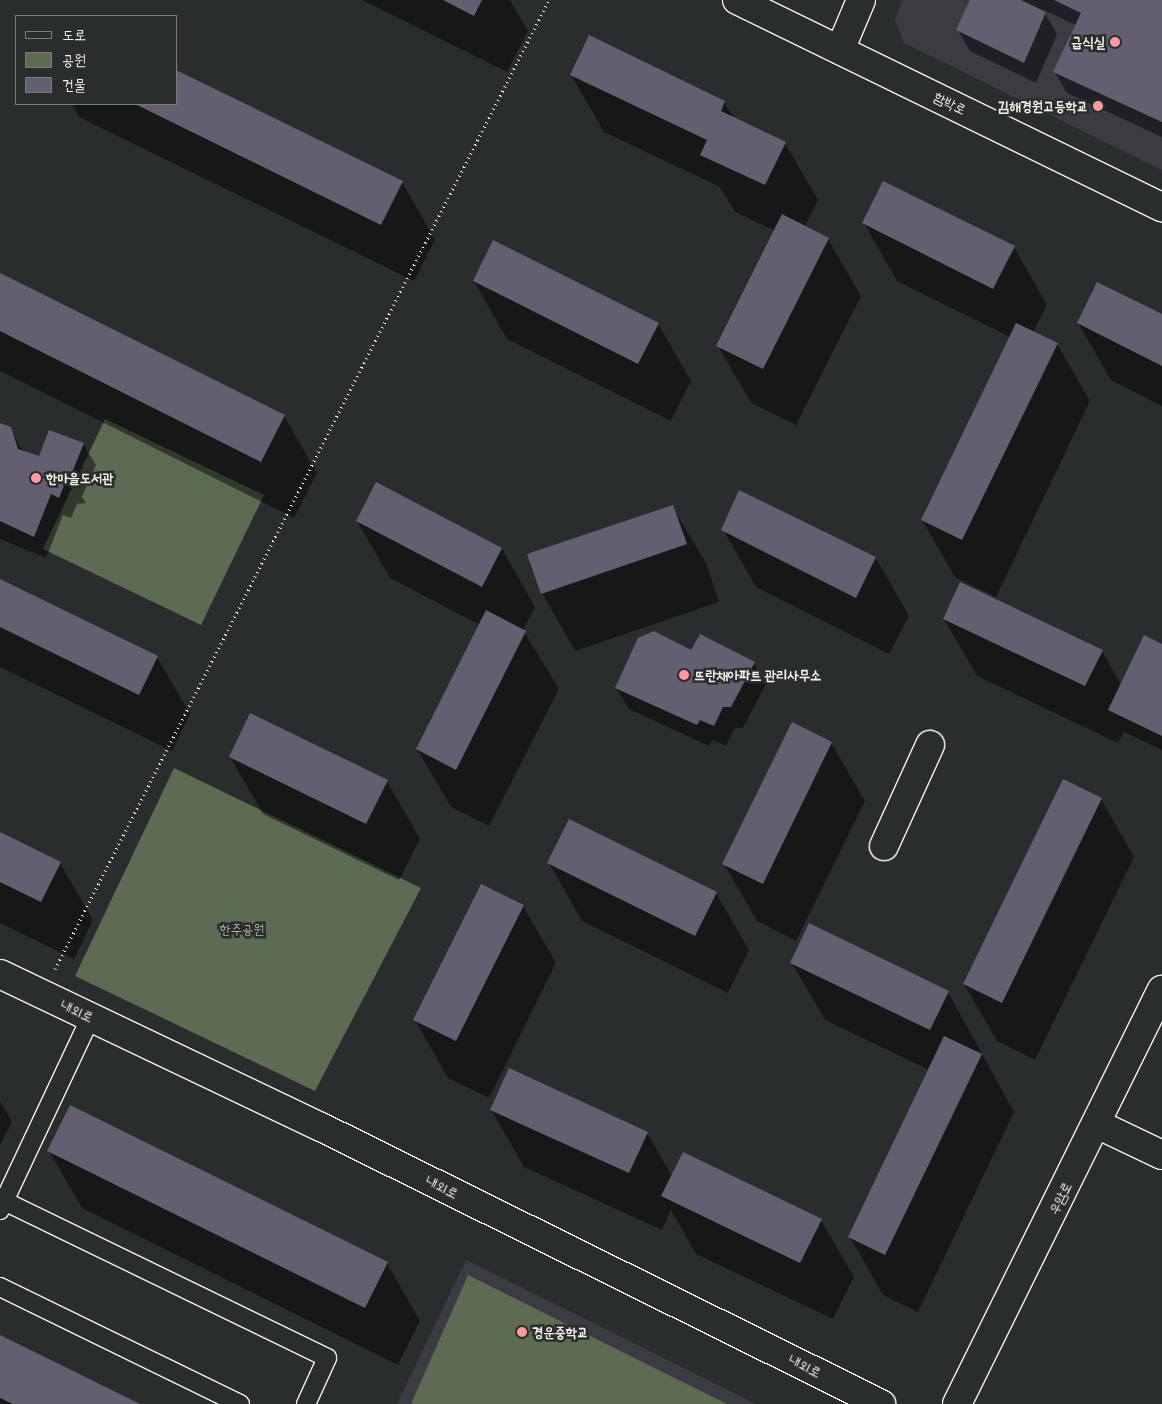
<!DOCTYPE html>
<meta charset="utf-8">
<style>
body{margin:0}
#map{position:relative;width:1162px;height:1404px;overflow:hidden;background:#2a2d2e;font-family:"Patrick Hand","Poor Story",sans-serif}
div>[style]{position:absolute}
.built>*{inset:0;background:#3b3c42}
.green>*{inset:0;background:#5d6b53}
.shadow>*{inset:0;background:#0007}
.building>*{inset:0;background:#645f70}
.path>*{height:3px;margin-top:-1.5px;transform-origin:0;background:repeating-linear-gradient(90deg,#f4f1e8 0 1px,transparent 0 5px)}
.roads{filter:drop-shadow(1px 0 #f4f1e8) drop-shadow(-1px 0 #f4f1e8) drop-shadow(0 1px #f4f1e8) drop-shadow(0 -1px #f4f1e8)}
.lane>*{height:18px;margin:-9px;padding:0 9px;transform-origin:9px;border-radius:9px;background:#2a2d2e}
.street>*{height:28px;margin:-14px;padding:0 14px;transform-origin:14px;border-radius:14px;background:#2a2d2e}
.secondary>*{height:28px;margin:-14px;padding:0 14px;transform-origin:14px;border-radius:14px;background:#2a2d2e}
.dots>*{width:14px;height:14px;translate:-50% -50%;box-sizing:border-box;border:2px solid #2a2d2e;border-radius:50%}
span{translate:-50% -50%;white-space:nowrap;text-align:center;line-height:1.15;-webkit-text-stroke:5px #2a2d2e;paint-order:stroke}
.poi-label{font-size:14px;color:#f4f1e8;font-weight:700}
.right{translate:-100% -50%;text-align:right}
.left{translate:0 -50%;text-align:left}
.street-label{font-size:14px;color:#f4f1e8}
.park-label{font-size:14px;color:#b0b5a5}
.legend{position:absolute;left:15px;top:15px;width:162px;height:90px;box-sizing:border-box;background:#2a2d2e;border:1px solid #7b7b78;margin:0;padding:6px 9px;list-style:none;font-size:15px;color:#f4f1e8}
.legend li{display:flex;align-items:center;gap:10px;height:25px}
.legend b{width:25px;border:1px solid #7b7b78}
</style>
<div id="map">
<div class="built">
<i style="clip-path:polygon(903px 0,1162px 0,1162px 170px,904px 43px,895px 19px)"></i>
<i style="clip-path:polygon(466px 1260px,756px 1404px,397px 1404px)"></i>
</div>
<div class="green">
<i style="clip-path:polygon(105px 419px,264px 495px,201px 625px,43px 549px)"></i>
<i style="clip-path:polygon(174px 768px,421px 888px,315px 1091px,75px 976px)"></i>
<i style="clip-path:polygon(468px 1275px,727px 1404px,411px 1404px)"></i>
</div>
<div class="shadow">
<i style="clip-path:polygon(362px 0,510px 0,528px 31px,507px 72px)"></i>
<i style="clip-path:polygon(971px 0,1162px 0,1162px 137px,1067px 93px,1055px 72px,1076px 25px,1043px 10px,1057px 34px,1036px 83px,970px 51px,958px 30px)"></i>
<i style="clip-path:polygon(571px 75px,724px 102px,734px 118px,785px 143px,818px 200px,805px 226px,828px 239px,861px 296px,796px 425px,751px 403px,718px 346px,775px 231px,735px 212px,720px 187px,604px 132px)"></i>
<i style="clip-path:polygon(72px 104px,176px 104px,402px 182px,435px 240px,414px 281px,79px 117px)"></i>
<i style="clip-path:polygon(864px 223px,1014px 247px,1047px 305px,1033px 332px,1057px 344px,1090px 401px,996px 597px,955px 577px,922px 520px,1010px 337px,897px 281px)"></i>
<i style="clip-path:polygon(0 274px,284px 416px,317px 473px,294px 518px,0 371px)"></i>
<i style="clip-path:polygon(474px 281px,658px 324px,691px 381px,671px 421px,507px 339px)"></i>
<i style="clip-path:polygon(1162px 315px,1162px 406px,1111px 380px,1078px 323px)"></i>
<i style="clip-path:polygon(0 424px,10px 428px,23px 452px,39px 457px,83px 444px,96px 465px,82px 497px,86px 503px,77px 504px,71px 518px,63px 515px,46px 558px,0 539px)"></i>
<i style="clip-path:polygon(377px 484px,502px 549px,535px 607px,523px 630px,559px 689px,489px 826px,451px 807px,417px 749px,480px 625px,390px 578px,357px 521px)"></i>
<i style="clip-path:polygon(739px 491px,876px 558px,909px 616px,889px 654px,756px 587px,723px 529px)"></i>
<i style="clip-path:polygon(672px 506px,706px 563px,719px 602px,575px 651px,542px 593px)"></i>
<i style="clip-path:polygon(0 580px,157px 657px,190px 714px,172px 751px,0 667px)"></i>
<i style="clip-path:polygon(944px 619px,1102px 651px,1121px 685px,1162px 645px,1162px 750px,1124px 732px,1118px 743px,977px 676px)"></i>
<i style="clip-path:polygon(692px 652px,754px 663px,766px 684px,743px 728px,735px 728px,726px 746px,712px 740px,709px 746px,629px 709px,616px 688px)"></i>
<i style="clip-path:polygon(792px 724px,831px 743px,865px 801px,796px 941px,757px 921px,724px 864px)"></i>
<i style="clip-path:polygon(230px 757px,387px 781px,420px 839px,399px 880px,263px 814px)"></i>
<i style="clip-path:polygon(1101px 799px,1134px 857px,1035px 1060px,997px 1041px,964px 984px)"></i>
<i style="clip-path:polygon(0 833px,60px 863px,93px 920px,74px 959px,0 923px)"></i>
<i style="clip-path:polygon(549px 863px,716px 893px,749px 950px,728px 993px,582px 921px)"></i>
<i style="clip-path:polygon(523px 906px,556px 963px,489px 1098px,448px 1078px,415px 1020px)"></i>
<i style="clip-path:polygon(792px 963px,948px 992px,1014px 1112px,918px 1312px,883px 1295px,850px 1237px,929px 1070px,825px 1020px)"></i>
<i style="clip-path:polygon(0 1101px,12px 1122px,0 1145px)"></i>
<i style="clip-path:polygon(491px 1110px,647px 1133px,672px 1176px,821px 1220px,854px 1277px,833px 1319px,696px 1254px,671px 1210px,662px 1230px,524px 1167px)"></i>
<i style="clip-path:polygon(49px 1151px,387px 1263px,420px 1321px,398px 1365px,82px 1208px)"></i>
<i style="clip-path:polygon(0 1337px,137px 1404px,0 1404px)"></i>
</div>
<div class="building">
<i style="clip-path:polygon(443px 0,482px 0,474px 16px)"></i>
<i style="clip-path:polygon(970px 0,1021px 0,1046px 12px,1024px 63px,956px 30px)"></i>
<i style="clip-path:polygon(1054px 0,1162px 0,1162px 122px,1053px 72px,1081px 13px)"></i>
<i style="clip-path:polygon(589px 35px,725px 101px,721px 111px,786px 142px,765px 185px,700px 155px,707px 140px,570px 75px)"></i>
<i style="clip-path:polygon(176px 70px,403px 181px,381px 225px,135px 104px,176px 104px)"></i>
<i style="clip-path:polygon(883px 181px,1015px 246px,993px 289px,862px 223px)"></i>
<i style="clip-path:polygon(782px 214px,829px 238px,763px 369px,716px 346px)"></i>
<i style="clip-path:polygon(493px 240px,659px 323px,638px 364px,473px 281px)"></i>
<i style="clip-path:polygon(0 273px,285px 415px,261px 462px,0 331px)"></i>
<i style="clip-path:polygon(1097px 282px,1162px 314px,1162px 366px,1077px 323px)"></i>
<i style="clip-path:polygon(1016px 323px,1058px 343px,962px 540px,921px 520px)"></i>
<i style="clip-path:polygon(0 423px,11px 427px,18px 449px,39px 456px,49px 430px,84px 443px,71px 475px,75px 482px,65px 483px,59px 498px,51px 494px,34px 537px,0 521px)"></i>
<i style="clip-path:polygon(376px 482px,502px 548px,482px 587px,356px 521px)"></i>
<i style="clip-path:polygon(739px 490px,876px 557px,856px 598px,721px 530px)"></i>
<i style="clip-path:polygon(673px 505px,687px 544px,541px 594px,527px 554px)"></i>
<i style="clip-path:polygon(0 579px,158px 656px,139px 695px,0 627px)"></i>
<i style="clip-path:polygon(960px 582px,1103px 650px,1085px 686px,943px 619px)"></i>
<i style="clip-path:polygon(486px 610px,526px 631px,456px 770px,416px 749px)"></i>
<i style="clip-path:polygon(654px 631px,691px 650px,700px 634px,755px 662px,731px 707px,723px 707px,714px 726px,700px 720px,697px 725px,615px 688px,638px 638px)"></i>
<i style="clip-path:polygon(1144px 635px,1162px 644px,1162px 736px,1108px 710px)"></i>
<i style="clip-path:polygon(250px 713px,388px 780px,366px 824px,229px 757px)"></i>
<i style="clip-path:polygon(792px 722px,832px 742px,763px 884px,722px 864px)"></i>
<i style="clip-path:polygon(1063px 779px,1102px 798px,1002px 1003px,963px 984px)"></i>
<i style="clip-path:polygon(569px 819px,717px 892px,695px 936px,547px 863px)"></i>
<i style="clip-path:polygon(0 832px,61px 862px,41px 902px,0 882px)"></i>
<i style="clip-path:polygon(481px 884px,524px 905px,456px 1041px,413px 1020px)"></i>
<i style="clip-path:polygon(809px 923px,949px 991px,930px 1030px,790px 963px)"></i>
<i style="clip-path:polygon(944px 1036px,982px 1054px,885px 1255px,848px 1237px)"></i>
<i style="clip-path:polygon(509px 1068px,648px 1132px,629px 1173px,490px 1110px)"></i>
<i style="clip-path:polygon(70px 1105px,388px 1262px,365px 1308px,47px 1151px)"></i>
<i style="clip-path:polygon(683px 1152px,822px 1219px,800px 1263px,661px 1196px)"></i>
<i style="clip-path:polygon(0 1335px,140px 1404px,13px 1404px,0 1398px)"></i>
</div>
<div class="path">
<i style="left:55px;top:969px;width:1088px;rotate:-62.99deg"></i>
</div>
<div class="roads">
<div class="lane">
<i style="left:4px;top:1201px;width:359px;rotate:25.9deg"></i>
<i style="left:327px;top:1358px;width:51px;rotate:114.5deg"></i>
<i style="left:0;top:1210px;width:213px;rotate:-64.8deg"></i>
<i style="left:0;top:1287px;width:267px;rotate:26deg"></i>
</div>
<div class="street">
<i style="left:840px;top:50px;width:54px;rotate:-67.2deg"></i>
<i style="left:884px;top:846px;width:111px;rotate:-65.5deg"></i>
<i style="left:1097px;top:1124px;width:72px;rotate:25.5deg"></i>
</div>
<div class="secondary">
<i style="left:737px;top:0;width:473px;rotate:26deg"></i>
<i style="left:0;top:974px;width:356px;rotate:25.5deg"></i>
<i style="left:321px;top:1127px;width:625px;rotate:26.32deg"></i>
<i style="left:957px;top:1404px;width:462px;rotate:-63.7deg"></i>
</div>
</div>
<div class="dots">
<i style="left:1115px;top:42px;background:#ff9aa2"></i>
<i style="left:1098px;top:106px;background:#ff9aa2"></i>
<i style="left:36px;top:478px;background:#ff9aa2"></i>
<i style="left:684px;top:675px;background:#ff9aa2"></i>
<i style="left:522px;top:1332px;background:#ff9aa2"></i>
</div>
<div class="poi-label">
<span class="right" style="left:1105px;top:42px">급식실</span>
<span class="right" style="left:1088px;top:106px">김해경원고등학교</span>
<span class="left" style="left:46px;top:478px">한마을도서관</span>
<span class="left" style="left:694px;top:675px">뜨란채아파트 관리사무소</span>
<span class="left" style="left:532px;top:1332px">경운중학교</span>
</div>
<div class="street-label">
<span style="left:950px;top:103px;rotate:26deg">함박로</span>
<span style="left:77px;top:1011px;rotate:24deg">내외로</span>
<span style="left:442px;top:1187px;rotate:26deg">내외로</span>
<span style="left:1060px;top:1198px;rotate:-63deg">우암로</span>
<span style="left:805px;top:1366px;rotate:26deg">내외로</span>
</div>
<div class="park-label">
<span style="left:242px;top:929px">한주공원</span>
</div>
<ul class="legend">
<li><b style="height:6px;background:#2a2d2e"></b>도로</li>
<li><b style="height:14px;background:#5d6b53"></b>공원</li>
<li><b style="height:14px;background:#645f70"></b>건물</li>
</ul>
</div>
